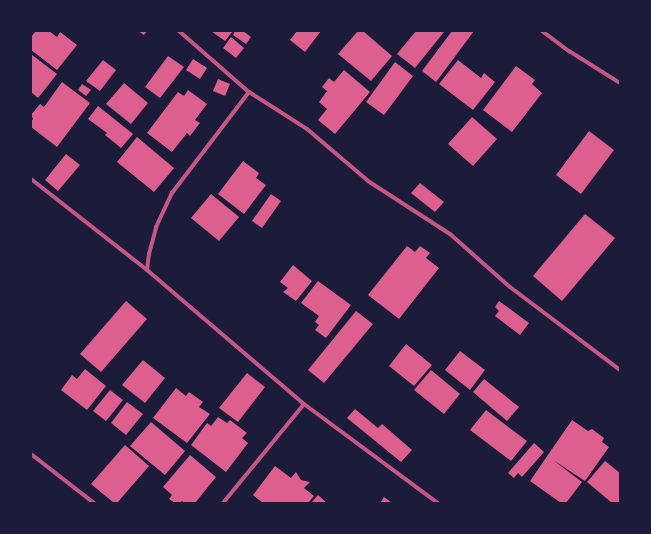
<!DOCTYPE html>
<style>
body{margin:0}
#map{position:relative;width:651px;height:534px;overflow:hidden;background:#1b1b3a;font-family:Spectral,serif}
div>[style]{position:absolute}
.building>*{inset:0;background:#dd5f8e}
.minor>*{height:4px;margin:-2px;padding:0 2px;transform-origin:2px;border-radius:2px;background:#c65784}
span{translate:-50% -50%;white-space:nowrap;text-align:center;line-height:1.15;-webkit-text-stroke:3px #1b1b3a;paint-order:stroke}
.frame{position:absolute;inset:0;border:32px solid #1b1b3a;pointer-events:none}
</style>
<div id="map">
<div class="building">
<i style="clip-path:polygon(36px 31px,49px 31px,57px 37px,60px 32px,77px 45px,57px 70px,31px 50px,31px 37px)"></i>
<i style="clip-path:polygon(138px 31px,147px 31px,144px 35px)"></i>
<i style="clip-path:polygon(211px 31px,233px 31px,225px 41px)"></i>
<i style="clip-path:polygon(235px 31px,243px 31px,251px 37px,246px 44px,233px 35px)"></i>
<i style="clip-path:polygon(297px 31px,321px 31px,305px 52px,290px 40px)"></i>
<i style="clip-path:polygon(358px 31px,363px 31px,392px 56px,371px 81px,338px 54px)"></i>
<i style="clip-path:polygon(416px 31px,444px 32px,415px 68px,397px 54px)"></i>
<i style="clip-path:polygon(452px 31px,474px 31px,436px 82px,422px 71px)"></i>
<i style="clip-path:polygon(231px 37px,244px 48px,236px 58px,223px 48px)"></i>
<i style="clip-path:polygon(31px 54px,57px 74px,38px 98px,31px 92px)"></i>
<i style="clip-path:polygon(168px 56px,184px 67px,160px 98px,145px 87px)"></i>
<i style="clip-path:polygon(193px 59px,207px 68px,200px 79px,186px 70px)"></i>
<i style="clip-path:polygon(103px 60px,116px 70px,100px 91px,86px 81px)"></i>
<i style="clip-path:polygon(458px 60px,481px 78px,484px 73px,495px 82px,473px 110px,439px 84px)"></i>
<i style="clip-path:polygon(395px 62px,413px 76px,384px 115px,366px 102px)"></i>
<i style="clip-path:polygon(516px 66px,535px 80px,532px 84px,542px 93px,512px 132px,483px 110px)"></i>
<i style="clip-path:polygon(344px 70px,370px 92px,335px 134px,318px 120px,327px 109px,319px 102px,327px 91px,322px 87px,329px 78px,334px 82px)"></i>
<i style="clip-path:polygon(218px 79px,230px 84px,225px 96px,213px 91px)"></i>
<i style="clip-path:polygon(62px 82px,90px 103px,57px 147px,31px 127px,31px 122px,33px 119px,31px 115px,40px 104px,44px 107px)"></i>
<i style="clip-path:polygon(124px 83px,148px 103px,131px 124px,106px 104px)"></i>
<i style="clip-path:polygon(82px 84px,91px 90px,86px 96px,78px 90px)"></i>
<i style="clip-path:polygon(188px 90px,207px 104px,195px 120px,200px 123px,190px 136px,187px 133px,172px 152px,147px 133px,178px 92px,184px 96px)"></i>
<i style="clip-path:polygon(98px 106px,133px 134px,121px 148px,105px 135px,107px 133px,88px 119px)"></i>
<i style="clip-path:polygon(472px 117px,497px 139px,473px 166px,448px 144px)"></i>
<i style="clip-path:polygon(589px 131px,614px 150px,581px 194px,556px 175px)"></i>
<i style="clip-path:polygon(137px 137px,174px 168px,154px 192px,117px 162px)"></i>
<i style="clip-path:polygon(66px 154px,80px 165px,58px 191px,45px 180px)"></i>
<i style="clip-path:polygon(243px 161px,259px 173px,256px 178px,266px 185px,244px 214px,218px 194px)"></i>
<i style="clip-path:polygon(420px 183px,444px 202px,435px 212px,411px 193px)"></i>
<i style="clip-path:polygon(211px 194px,239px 217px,219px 241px,191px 218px)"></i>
<i style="clip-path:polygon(271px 194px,281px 201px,262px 228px,252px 221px)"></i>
<i style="clip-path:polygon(585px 214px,615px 238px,562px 301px,533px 276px)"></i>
<i style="clip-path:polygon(407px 246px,415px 252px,420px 246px,430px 253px,426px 258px,439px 268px,399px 319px,368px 295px)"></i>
<i style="clip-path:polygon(293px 265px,312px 281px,296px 301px,283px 292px,288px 288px,280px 282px)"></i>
<i style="clip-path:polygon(318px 281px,351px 305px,326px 338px,315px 330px,319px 325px,315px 322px,319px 316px,301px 303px)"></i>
<i style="clip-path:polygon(126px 301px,147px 319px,101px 372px,80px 354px)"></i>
<i style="clip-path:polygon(499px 301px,529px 323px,520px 335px,495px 316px,499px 311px,495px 307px)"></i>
<i style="clip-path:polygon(356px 311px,373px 324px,324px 383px,308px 370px)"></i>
<i style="clip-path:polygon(406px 344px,432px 365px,414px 386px,389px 366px)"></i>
<i style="clip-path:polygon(460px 351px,485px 370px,470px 390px,445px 370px)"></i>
<i style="clip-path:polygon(143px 360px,165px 378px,145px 403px,122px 385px)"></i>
<i style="clip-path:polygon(85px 369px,106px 386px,87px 410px,61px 390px,72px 375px,77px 379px)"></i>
<i style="clip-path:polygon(431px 370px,460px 394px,444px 414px,414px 390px)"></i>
<i style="clip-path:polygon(247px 373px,265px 387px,238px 422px,219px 408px)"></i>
<i style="clip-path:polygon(484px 379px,519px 407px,507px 421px,473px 392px)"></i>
<i style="clip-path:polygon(176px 388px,186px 396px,189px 392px,203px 402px,199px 407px,210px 414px,187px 443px,153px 418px)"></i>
<i style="clip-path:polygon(110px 390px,123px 400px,106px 421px,93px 411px)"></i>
<i style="clip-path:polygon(127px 402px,143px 414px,126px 435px,111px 423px)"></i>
<i style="clip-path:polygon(355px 409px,378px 428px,382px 424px,412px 450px,401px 462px,347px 418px)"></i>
<i style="clip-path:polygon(486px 410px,527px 441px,511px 461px,470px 430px)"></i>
<i style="clip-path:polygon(218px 417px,227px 423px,230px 420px,247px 433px,242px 438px,248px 443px,226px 472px,191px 445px,207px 423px,211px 426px)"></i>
<i style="clip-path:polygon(572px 420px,588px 431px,592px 429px,604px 438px,602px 442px,609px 447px,585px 481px,553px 460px,582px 482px,566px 503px,561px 503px,530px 481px)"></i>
<i style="clip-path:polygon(151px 422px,185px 451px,165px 475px,130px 446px)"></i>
<i style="clip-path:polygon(534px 443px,544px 452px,522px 477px,518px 473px,514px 478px,508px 473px)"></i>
<i style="clip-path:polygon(125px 445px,149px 466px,117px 503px,114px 503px,91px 484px)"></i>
<i style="clip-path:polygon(190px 455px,216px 477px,195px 503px,184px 503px,182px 501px,180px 503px,175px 503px,169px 499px,172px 495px,163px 487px)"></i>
<i style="clip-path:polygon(605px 461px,620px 473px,620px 503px,612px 503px,587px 482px)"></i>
<i style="clip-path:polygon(275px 466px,291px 478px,296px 472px,301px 480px,310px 482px,304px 488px,314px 496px,308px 503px,263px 503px,253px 495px)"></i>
<i style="clip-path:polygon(318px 495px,327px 503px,311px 503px)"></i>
<i style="clip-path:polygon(384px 497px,392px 503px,380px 503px)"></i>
</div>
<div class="minor">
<i style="left:179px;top:31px;width:93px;rotate:41.1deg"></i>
<i style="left:249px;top:92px;width:69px;rotate:32.5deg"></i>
<i style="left:307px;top:129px;width:80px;rotate:40.4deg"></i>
<i style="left:368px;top:181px;width:98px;rotate:32.9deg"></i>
<i style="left:450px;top:234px;width:80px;rotate:41.5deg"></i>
<i style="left:510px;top:287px;width:138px;rotate:37deg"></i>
<i style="left:542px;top:31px;width:34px;rotate:37deg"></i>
<i style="left:569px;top:51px;width:60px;rotate:32.1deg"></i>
<i style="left:31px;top:179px;width:147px;rotate:38.1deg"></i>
<i style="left:147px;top:270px;width:206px;rotate:40.5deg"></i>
<i style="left:304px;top:404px;width:167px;rotate:36.5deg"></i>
<i style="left:147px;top:270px;width:16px;rotate:-83deg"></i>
<i style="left:149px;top:254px;width:28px;rotate:-75deg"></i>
<i style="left:156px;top:227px;width:38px;rotate:-65deg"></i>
<i style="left:172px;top:193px;width:127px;rotate:-52.7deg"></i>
<i style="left:31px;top:454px;width:80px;rotate:37.9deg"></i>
<i style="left:223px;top:503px;width:128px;rotate:-50.7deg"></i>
</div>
<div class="frame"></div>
</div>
